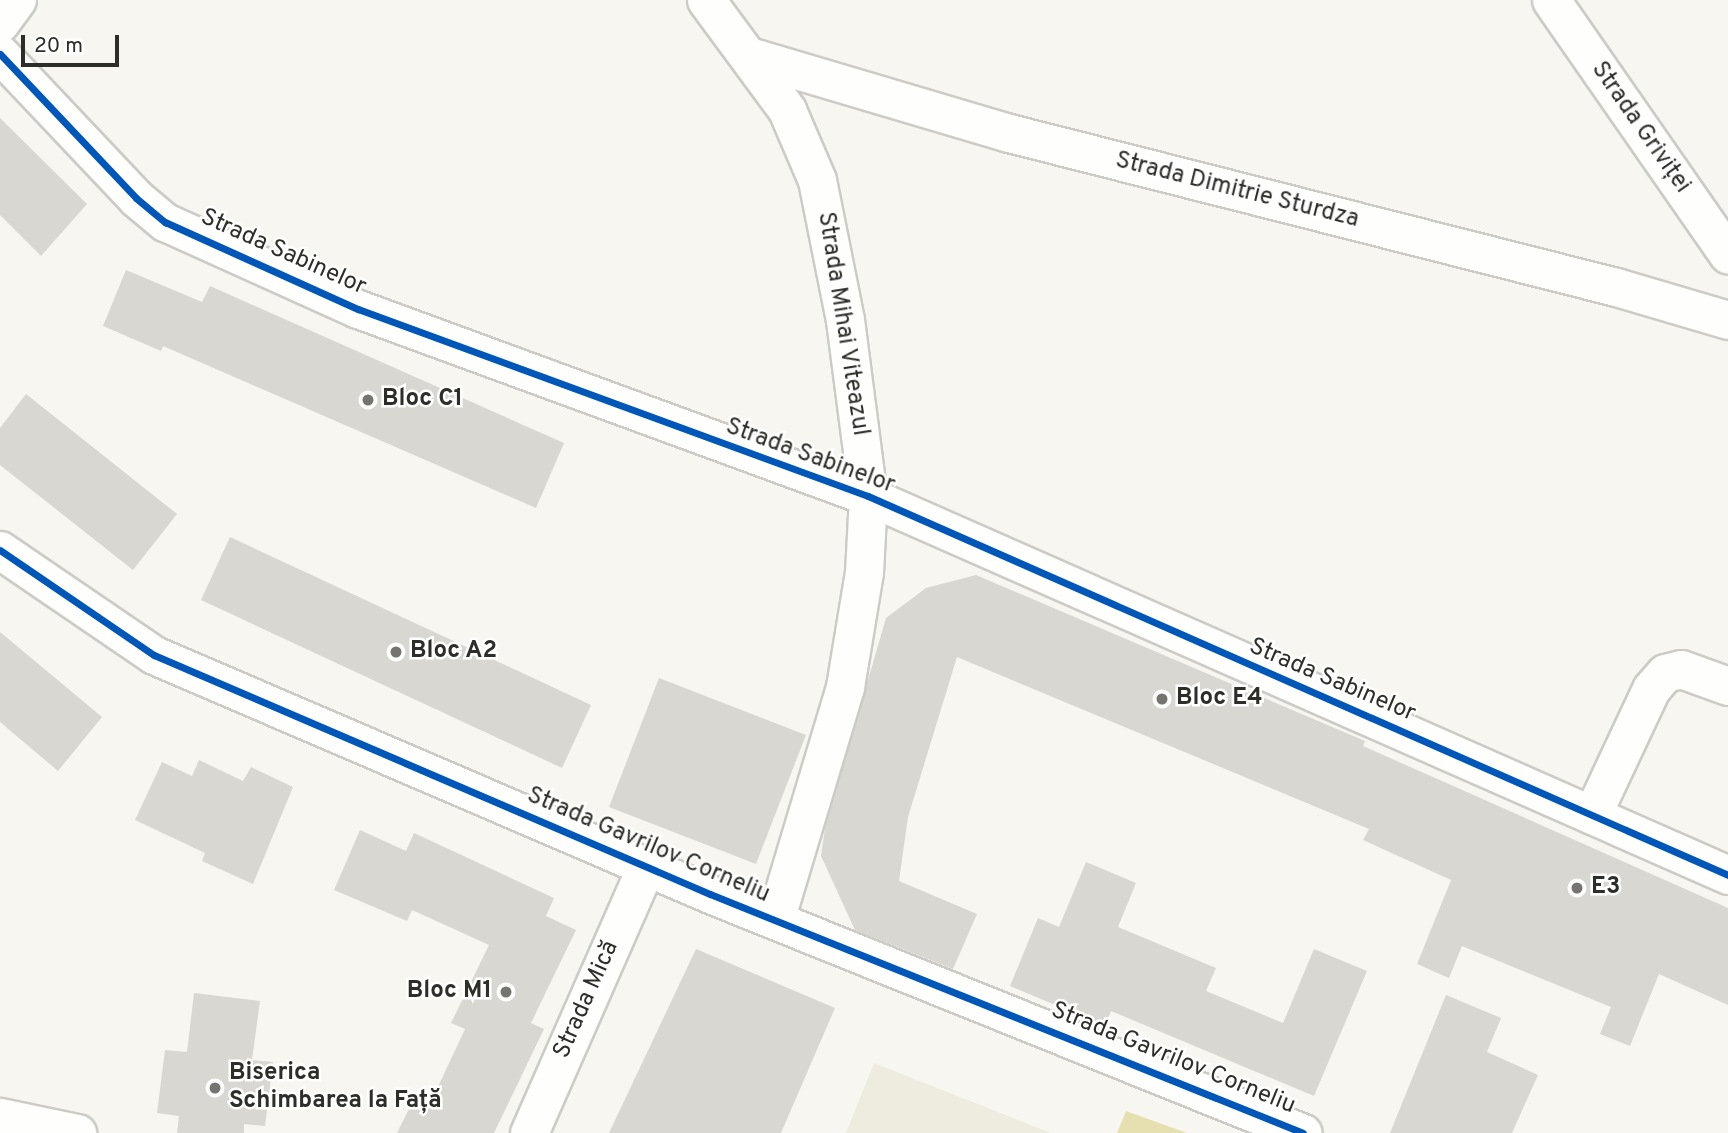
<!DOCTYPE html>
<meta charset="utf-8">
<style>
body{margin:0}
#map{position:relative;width:1728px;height:1133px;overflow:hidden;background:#f8f6f0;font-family:Overpass,sans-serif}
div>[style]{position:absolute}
.built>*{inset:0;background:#eeecde}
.green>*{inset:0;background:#e6e0b1}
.building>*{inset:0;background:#d8d7d2}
.roads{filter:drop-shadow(2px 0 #cccbc6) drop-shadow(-2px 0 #cccbc6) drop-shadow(0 2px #cccbc6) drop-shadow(0 -2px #cccbc6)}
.minor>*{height:37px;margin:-18.5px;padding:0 18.5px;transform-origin:18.5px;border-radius:18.5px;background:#fefefd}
.cycleway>*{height:7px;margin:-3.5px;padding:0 3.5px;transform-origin:3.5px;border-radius:3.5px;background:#0057b8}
.dots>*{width:19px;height:19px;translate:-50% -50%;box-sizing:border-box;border:4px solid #fff;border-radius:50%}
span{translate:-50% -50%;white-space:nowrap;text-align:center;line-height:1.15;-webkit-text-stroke:5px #fff;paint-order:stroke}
.street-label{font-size:24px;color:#2e2e29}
.poi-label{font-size:24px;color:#2e2e29;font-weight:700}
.left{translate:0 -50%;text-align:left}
.right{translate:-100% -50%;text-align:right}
.scale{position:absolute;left:21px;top:35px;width:98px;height:32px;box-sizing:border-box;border:4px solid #2e2e29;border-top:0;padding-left:9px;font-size:21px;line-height:24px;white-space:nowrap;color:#2e2e29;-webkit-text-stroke:5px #fff;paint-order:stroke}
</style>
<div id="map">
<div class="built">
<i style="clip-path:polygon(874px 1063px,1051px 1133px,846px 1133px)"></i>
</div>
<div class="green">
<i style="clip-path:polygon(1126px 1111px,1187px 1133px,1117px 1133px)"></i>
</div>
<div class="building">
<i style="clip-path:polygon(0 118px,87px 204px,41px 256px,0 215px)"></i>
<i style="clip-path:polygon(126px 270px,202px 302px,210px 286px,564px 443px,536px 508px,163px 346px,161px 351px,103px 326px)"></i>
<i style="clip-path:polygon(26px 394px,177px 514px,133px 570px,0 465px,0 428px)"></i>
<i style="clip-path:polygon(230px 537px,591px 705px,562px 768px,201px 600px)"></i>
<i style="clip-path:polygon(976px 575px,1365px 741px,1363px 746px,1728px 908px,1728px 1005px,1659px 974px,1630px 1046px,1600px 1034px,1611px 1007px,1462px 946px,1449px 978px,1417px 964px,1451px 880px,1363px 840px,1369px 829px,957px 657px,908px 817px,899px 881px,977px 914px,953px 969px,855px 930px,821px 856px,825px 828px,886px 618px,926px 588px)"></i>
<i style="clip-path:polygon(0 632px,102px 717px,58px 771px,0 722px)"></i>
<i style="clip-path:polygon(659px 678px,806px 735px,756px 864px,609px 807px)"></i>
<i style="clip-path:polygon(199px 760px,243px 781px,251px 767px,293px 787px,253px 884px,202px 861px,205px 853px,135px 820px,162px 762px,192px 776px)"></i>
<i style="clip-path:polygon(360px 830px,406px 851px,414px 833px,554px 898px,546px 916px,576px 930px,531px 1023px,544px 1029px,494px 1133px,397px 1133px,413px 1101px,428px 1108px,465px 1029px,451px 1023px,489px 945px,412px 910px,407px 921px,334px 890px)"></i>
<i style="clip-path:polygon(1086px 862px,1136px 883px,1118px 927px,1216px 968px,1206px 991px,1283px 1023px,1314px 949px,1367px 971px,1314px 1096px,1111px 1011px,1105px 1026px,1010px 986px,1038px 918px,1059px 927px)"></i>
<i style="clip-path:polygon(696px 949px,835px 1008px,781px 1133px,609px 1133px)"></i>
<i style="clip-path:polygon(194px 993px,260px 1001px,252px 1060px,273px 1062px,265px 1126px,244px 1124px,244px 1133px,177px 1133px,179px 1116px,157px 1113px,165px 1050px,187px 1052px)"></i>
<i style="clip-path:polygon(1446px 995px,1501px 1018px,1487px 1052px,1538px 1075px,1512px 1133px,1390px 1133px)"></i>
</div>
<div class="roads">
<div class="minor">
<i style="left:706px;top:0;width:137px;rotate:53.6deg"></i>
<i style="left:787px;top:110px;width:76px;rotate:66.8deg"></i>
<i style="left:817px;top:180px;width:143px;rotate:78.7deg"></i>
<i style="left:845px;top:320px;width:177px;rotate:82.6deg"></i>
<i style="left:868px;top:496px;width:76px;rotate:93deg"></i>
<i style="left:864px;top:572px;width:117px;rotate:99.4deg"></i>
<i style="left:845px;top:687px;width:243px;rotate:106.7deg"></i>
<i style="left:1551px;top:0;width:310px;rotate:55.2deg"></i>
<i style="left:0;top:23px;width:29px;rotate:-54deg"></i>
<i style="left:0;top:54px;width:198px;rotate:46.6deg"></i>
<i style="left:136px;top:198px;width:38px;rotate:40deg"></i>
<i style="left:165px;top:222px;width:212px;rotate:24.3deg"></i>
<i style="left:358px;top:309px;width:543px;rotate:20.14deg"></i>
<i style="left:868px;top:496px;width:940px;rotate:23.78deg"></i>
<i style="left:749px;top:56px;width:271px;rotate:16.5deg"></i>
<i style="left:1009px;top:133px;width:626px;rotate:14.24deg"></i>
<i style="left:1616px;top:287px;width:117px;rotate:16.4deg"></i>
<i style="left:0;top:550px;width:186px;rotate:34.3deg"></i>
<i style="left:154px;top:655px;width:605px;rotate:23.26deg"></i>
<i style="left:710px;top:894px;width:639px;rotate:21.95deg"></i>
<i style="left:1592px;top:815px;width:139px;rotate:-64.9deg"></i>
<i style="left:1651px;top:689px;width:21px;rotate:-49deg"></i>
<i style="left:1665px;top:673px;width:16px;rotate:-14deg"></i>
<i style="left:1681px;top:669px;width:50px;rotate:19.9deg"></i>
<i style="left:0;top:1117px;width:79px;rotate:11.7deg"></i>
<i style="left:529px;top:1133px;width:291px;rotate:-66.3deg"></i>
</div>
</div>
<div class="cycleway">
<i style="left:0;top:54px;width:198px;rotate:46.6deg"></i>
<i style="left:136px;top:198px;width:38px;rotate:40deg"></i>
<i style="left:165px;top:222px;width:212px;rotate:24.3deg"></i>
<i style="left:358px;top:309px;width:543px;rotate:20.14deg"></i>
<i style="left:868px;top:496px;width:940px;rotate:23.78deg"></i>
<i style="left:0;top:550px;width:186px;rotate:34.3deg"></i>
<i style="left:154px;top:655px;width:605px;rotate:23.26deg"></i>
<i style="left:710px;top:894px;width:639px;rotate:21.95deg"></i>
</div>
<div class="dots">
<i style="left:368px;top:400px;background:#75746f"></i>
<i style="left:396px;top:652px;background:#75746f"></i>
<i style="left:1162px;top:699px;background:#75746f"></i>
<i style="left:1577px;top:888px;background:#75746f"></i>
<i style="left:506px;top:992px;background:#75746f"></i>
<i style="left:215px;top:1088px;background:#75746f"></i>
</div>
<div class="street-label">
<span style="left:1640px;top:128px;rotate:55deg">Strada Griviței</span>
<span style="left:1237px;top:191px;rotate:14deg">Strada Dimitrie Sturdza</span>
<span style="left:283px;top:253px;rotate:24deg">Strada Sabinelor</span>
<span style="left:842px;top:324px;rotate:81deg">Strada Mihai Viteazul</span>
<span style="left:810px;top:457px;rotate:20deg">Strada Sabinelor</span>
<span style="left:1332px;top:681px;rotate:23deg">Strada Sabinelor</span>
<span style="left:648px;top:846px;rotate:23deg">Strada Gavrilov Corneliu</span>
<span style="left:587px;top:1000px;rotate:-66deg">Strada Mică</span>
<span style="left:1173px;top:1059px;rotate:22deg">Strada Gavrilov Corneliu</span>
</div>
<div class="poi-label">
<span class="left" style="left:382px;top:400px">Bloc C1</span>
<span class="left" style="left:410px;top:652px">Bloc A2</span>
<span class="left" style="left:1176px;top:699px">Bloc E4</span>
<span class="left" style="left:1591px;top:888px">E3</span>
<span class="right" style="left:492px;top:992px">Bloc M1</span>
<span class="left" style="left:229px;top:1088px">Biserica<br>Schimbarea la Față</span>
</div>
<div class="scale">20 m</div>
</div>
